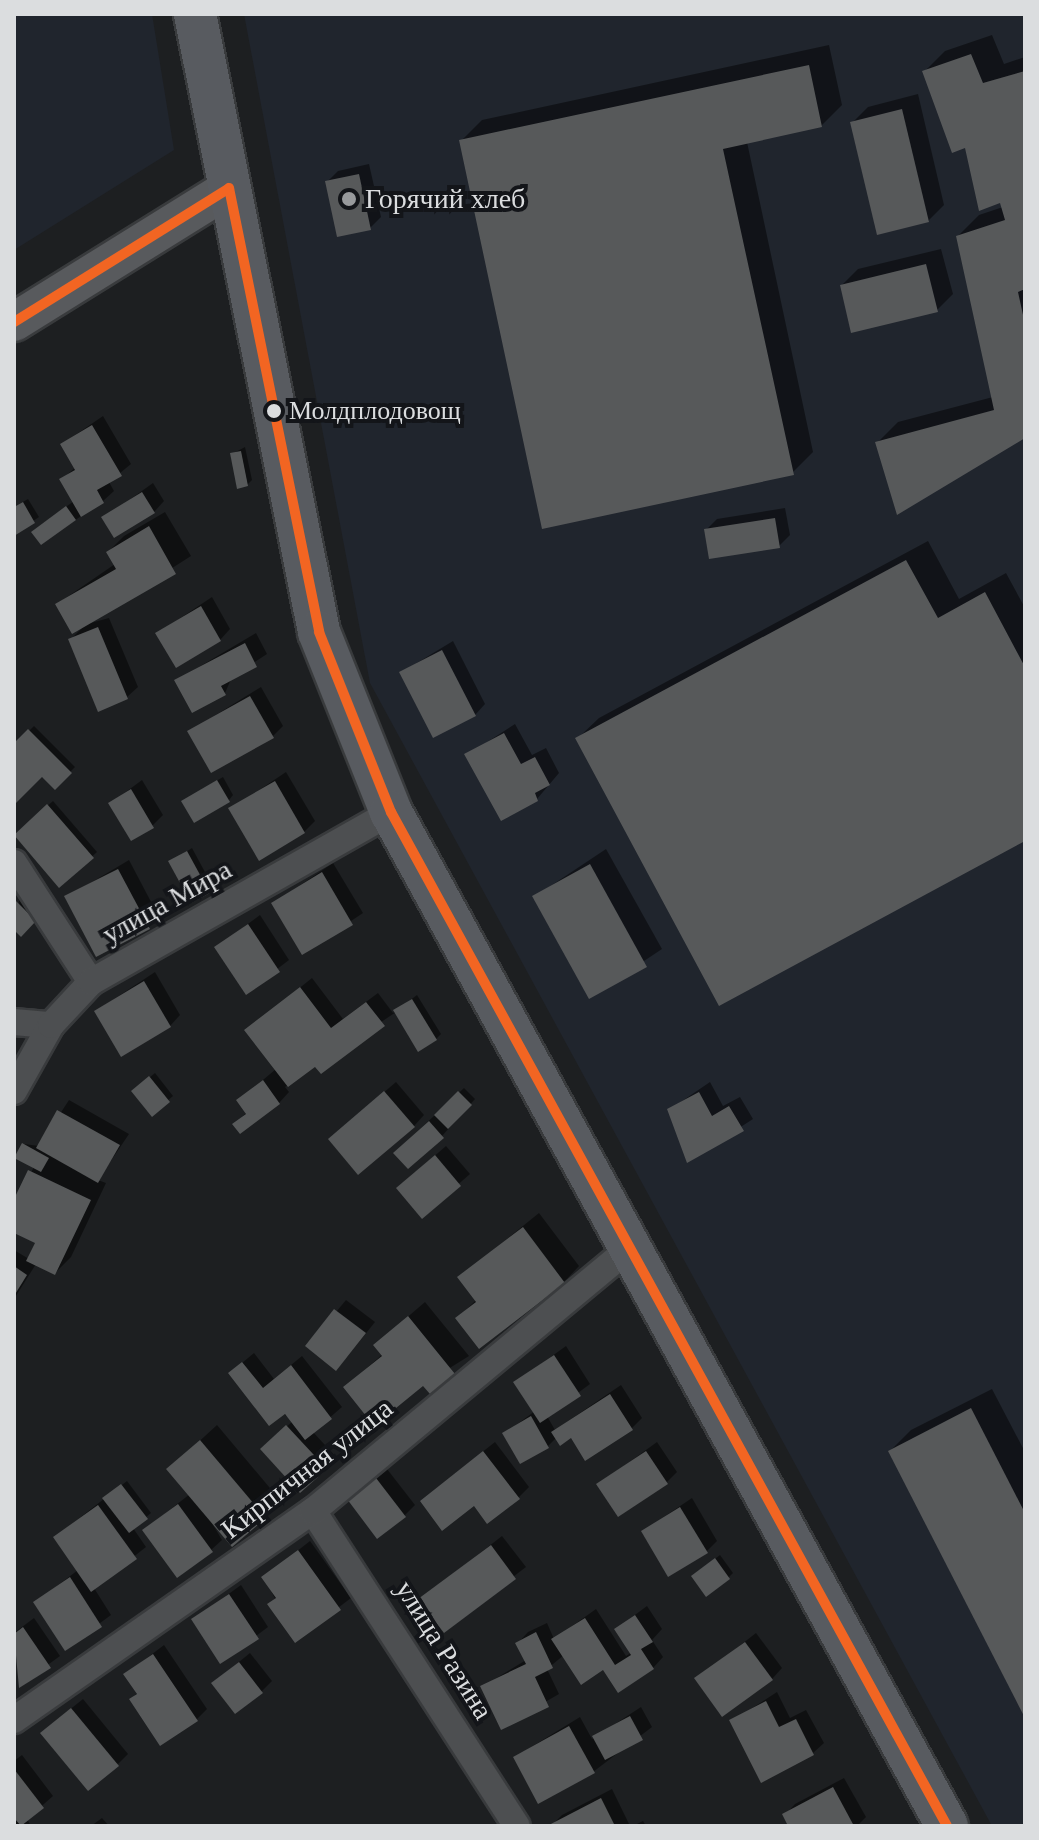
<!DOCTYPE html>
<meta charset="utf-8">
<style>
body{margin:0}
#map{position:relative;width:1039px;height:1840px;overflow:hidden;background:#1d1f21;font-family:Georgia,serif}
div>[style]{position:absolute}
.built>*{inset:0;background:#20252d}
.shadow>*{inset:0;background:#0007}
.building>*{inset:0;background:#57595a}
.roads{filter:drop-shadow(2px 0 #393b3d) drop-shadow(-2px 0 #393b3d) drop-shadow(0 2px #393b3d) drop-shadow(0 -2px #393b3d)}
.minor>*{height:26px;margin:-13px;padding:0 13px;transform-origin:13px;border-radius:13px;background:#4d4f51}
.secondary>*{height:38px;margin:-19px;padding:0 19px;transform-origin:19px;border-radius:19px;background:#585a5d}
.primary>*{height:42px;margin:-21px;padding:0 21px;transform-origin:21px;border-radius:21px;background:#585b60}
.bus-1>*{height:10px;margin:-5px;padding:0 5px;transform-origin:5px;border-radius:5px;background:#f26522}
.dots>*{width:22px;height:22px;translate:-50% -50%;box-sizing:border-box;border:4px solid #131519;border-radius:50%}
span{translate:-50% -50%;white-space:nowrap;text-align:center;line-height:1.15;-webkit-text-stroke:8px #131519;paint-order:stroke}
.bus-label{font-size:26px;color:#dbdddf}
.left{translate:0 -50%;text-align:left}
.poi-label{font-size:28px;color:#dbdddf}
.street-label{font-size:28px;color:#dbdddf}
.frame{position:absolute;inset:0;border:16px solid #dbdddf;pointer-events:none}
</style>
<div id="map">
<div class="built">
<i style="clip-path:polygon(14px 14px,152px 14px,174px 150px,14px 250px)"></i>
<i style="clip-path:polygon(244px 14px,1025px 14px,1025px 1826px,992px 1826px,370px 683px)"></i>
</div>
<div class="shadow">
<i style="clip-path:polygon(992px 35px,1004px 64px,1025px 57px,1025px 435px,877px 443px,898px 422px,993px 397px,958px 236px,979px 215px,1003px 207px,924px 72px,945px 51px)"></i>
<i style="clip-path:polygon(829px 45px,842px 105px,821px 126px,747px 142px,813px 452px,792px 473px,461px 141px,482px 120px)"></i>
<i style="clip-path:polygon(918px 94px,944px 205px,928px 221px,852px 123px,868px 107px)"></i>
<i style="clip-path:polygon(369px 164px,381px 217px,370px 228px,327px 182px,338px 171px)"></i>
<i style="clip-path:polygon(941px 249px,953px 294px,937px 310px,842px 285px,858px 269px)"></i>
<i style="clip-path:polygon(103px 416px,131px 464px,109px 482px,114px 491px,103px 501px,42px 543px,38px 527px,74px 501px,62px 479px,76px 467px,62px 444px)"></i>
<i style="clip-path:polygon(245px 447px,252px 480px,247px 485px,232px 454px)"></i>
<i style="clip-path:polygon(153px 483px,164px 501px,154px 512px,104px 518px)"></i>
<i style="clip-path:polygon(28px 499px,39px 517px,14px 534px,14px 507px)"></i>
<i style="clip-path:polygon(785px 508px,790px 535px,779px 546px,706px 530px,717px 519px)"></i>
<i style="clip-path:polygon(165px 512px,191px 556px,83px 625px,109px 618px,138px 687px,127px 697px,70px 640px,83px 627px,57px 604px,115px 564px,108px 552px,124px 536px)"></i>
<i style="clip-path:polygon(928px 541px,959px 599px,1006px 573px,1025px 608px,1025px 839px,578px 738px,599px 718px)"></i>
<i style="clip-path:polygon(212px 597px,230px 629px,220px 640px,158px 633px)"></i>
<i style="clip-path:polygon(256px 633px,267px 654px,232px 677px,225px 693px,177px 680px)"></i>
<i style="clip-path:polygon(453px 641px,485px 704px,475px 715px,402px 672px)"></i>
<i style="clip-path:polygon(261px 687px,283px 726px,272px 737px,190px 731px)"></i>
<i style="clip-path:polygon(515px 724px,532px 755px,546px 748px,559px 773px,537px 799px,467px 755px)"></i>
<i style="clip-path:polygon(34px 726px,75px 767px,55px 787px,42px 774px,14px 802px,14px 746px)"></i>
<i style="clip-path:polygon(286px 772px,315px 821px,304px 832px,231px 809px)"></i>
<i style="clip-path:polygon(223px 777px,233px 795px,229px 800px,189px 797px)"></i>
<i style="clip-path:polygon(142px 780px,163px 815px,152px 826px,111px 803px)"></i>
<i style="clip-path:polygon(53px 801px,97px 852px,60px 885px,15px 834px)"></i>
<i style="clip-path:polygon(192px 848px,213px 887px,208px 892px,171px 862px)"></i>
<i style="clip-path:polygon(606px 849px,662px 949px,590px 997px,534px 897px)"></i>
<i style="clip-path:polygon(129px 860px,159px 917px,148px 928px,67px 897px)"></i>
<i style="clip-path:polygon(333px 863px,363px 913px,303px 953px,274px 903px)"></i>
<i style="clip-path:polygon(20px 896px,39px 915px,21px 934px,14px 927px)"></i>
<i style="clip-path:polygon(260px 915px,289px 960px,247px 992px,217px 947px)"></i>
<i style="clip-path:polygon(155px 972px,180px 1015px,170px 1026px,96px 1011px)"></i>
<i style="clip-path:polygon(312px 978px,343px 1019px,378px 993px,393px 1013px,417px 995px,441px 1034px,436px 1039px,396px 1012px,285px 1087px,289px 1092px,279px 1103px,235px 1124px,247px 1112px,239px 1100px,276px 1069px,247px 1030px)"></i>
<i style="clip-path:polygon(155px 1073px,173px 1096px,152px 1114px,138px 1087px)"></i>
<i style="clip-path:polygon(396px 1082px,424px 1115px,414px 1126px,341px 1129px)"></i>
<i style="clip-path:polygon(710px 1082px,723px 1106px,740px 1097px,753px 1119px,688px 1161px,669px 1110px)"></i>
<i style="clip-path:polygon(464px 1088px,475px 1099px,442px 1136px,406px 1142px)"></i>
<i style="clip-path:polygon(69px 1100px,129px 1134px,98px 1180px,106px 1183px,71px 1257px,55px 1273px,36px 1264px,14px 1299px,14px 1250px,29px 1259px,38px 1242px,14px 1231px,14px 1203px,34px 1167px,24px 1144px,39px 1146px)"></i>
<i style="clip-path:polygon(446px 1146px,470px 1174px,422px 1216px,409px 1178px)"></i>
<i style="clip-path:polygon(539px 1213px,579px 1266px,564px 1282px,458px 1318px,477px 1299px,460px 1277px)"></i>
<i style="clip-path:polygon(346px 1300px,375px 1322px,347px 1357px,308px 1346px)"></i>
<i style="clip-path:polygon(425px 1302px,469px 1356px,424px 1384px,345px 1387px,383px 1354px,375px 1345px)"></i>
<i style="clip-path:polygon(566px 1346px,590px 1384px,547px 1416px,555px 1430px,621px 1385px,642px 1418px,631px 1429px,557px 1437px,548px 1446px,504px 1434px,535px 1411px,516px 1382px)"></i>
<i style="clip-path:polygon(254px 1353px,274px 1379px,302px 1356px,342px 1407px,313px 1432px,336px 1457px,325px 1467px,273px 1439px,293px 1421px,230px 1373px)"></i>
<i style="clip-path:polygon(992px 1389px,1025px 1452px,1025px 1711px,890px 1451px,911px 1430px)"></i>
<i style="clip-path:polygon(217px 1425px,280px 1500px,232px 1544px,206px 1513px,222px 1540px,211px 1550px,144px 1530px,190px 1494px,169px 1469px)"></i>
<i style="clip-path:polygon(495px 1442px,529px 1487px,519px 1497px,488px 1521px,474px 1503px,433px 1491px)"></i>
<i style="clip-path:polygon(657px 1442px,677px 1472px,667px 1482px,599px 1484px)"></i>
<i style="clip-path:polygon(387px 1469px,415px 1505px,404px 1516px,350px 1499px)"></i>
<i style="clip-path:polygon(127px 1481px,151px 1513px,133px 1528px,146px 1547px,94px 1588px,111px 1615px,66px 1648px,36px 1602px,78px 1570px,55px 1537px)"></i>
<i style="clip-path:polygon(692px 1498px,717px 1541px,707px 1551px,643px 1531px)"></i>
<i style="clip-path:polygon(502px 1536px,526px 1567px,444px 1630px,421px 1599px)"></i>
<i style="clip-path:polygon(310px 1541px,351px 1598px,296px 1640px,264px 1577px)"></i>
<i style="clip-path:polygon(720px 1555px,733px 1573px,729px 1577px,698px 1572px)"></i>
<i style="clip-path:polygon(241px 1585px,268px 1627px,221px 1662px,193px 1620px)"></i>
<i style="clip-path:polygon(647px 1606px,662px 1629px,652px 1640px,663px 1657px,653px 1668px,603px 1668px,564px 1655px,547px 1669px,559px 1694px,502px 1727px,482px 1687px,526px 1660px,518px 1643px,528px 1632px,547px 1623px,554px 1639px,596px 1609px,626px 1656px,631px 1653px,616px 1629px)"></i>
<i style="clip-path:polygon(34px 1618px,60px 1656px,20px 1685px,14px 1633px)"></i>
<i style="clip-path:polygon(756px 1633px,782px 1668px,772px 1679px,697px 1679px)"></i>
<i style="clip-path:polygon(164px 1645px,207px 1709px,197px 1719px,131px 1699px,138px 1692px,126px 1674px)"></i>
<i style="clip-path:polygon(250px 1653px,272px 1681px,261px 1692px,213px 1683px)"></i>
<i style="clip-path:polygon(777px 1692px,790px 1718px,806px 1710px,824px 1743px,813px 1753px,732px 1721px)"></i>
<i style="clip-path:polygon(83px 1699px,128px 1754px,118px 1764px,53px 1723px)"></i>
<i style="clip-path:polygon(641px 1707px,652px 1727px,593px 1772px,515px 1757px,580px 1717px,592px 1739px)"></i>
<i style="clip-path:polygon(22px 1755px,53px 1796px,27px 1819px,31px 1826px,14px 1826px,14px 1761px)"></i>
<i style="clip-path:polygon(844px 1778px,866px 1817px,857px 1826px,791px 1826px,785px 1815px,795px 1804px)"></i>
<i style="clip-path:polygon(612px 1789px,630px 1826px,551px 1826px,562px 1815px)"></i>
<i style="clip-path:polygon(102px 1818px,109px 1826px,91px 1826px)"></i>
<i style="clip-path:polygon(643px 1821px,646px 1826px,633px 1826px)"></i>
</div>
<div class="building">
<i style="clip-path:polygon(971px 54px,983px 83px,1025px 71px,1025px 289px,1018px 292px,1025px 324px,1025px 438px,897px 515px,875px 442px,994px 410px,956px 236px,1005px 220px,1000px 203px,979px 211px,965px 148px,952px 153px,922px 71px)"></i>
<i style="clip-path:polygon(809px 65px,822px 127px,723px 149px,794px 475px,542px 529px,459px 140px)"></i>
<i style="clip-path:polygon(902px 109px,929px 222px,877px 235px,850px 122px)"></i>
<i style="clip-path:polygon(359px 174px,371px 230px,337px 237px,325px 181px)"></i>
<i style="clip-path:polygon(926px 264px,938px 312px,851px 333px,840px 285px)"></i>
<i style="clip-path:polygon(92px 425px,122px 476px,97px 490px,104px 503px,81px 517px,59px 479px,75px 470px,60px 444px)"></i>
<i style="clip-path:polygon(241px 451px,248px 486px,237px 489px,230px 453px)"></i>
<i style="clip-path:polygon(142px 492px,155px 513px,114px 538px,101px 517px)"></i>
<i style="clip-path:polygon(23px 502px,35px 523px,14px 536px,14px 507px)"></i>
<i style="clip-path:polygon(66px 506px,76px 520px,41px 545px,31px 532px)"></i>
<i style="clip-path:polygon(775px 518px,780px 548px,709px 559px,704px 529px)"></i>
<i style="clip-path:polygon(149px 526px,176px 574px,72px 634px,55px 604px,116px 569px,106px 552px)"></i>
<i style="clip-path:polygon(906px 560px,938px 618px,985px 592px,1025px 667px,1025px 841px,719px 1006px,575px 738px)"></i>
<i style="clip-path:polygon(201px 606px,221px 641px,176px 668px,155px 633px)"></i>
<i style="clip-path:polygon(98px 627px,128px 699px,98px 712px,68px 639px)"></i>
<i style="clip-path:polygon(245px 643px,257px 667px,221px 686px,226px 695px,192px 713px,174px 680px)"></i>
<i style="clip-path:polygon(442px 650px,476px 716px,433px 738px,399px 672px)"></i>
<i style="clip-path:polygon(250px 696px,274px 738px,211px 773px,187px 731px)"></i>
<i style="clip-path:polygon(28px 729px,72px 773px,55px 790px,42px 777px,14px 805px,14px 743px)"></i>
<i style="clip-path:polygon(504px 733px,521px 764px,535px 757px,550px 785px,535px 793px,538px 801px,501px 821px,464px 754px)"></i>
<i style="clip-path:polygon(217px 780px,230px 802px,194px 823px,181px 801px)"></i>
<i style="clip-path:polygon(275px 781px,305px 833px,259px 861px,228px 808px)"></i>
<i style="clip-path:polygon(131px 789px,154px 828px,131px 841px,108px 803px)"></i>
<i style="clip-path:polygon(47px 804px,94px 858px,59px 888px,14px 835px)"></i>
<i style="clip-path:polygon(187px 851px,210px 893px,191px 903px,168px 861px)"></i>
<i style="clip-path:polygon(590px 864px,647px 967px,589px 999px,532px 896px)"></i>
<i style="clip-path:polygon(118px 869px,150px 929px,96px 957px,64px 896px)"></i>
<i style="clip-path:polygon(322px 872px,353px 925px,302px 955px,271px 903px)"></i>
<i style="clip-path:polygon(14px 899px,36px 921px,21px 937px,14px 930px)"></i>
<i style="clip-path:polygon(248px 924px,280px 972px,246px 995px,214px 947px)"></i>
<i style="clip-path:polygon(144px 981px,171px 1027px,121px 1057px,94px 1011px)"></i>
<i style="clip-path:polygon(300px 987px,331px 1028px,366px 1002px,385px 1026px,321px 1074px,315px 1067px,288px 1087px,244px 1030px)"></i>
<i style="clip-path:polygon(412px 999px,437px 1040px,418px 1052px,393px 1010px)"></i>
<i style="clip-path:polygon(149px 1076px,170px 1102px,152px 1117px,131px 1091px)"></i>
<i style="clip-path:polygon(263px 1080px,280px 1104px,240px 1134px,232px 1124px,246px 1114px,236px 1100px)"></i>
<i style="clip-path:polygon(384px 1091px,415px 1127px,358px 1175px,328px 1139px)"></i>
<i style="clip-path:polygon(458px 1091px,472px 1105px,448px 1129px,434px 1115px)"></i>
<i style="clip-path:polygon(699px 1092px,712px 1116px,729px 1106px,744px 1131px,687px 1163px,667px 1109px)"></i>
<i style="clip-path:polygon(57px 1110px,120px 1145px,98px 1183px,36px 1148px)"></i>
<i style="clip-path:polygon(429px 1121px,444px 1138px,408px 1169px,393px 1153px)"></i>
<i style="clip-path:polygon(22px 1143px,49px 1158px,41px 1172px,14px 1158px)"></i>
<i style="clip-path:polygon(435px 1155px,461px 1186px,422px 1219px,396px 1188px)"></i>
<i style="clip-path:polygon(28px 1170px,91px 1200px,55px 1275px,26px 1261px,35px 1243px,14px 1233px,14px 1199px)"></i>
<i style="clip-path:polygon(523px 1227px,565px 1283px,479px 1349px,455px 1318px,476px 1302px,457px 1277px)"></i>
<i style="clip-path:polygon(14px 1266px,27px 1275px,14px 1296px)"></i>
<i style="clip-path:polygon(334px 1309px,366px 1333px,336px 1371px,305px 1346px)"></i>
<i style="clip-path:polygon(408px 1316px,455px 1374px,430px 1394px,423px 1386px,374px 1426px,343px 1387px,382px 1356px,373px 1345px)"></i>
<i style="clip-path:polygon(554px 1355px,581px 1396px,540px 1423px,513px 1382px)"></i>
<i style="clip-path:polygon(242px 1362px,263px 1388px,291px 1365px,332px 1419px,305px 1440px,285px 1414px,269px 1426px,228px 1373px)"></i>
<i style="clip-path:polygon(610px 1394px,633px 1430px,585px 1461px,571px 1438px,560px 1446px,551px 1432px)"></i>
<i style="clip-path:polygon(971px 1408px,1025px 1513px,1025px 1718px,888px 1451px)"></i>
<i style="clip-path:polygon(531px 1416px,549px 1448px,520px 1464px,502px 1433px)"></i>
<i style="clip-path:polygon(286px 1425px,327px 1469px,300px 1493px,260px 1449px)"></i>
<i style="clip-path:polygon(200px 1440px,266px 1518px,232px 1547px,166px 1469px)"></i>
<i style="clip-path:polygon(483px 1451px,520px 1499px,487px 1524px,474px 1506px,442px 1531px,420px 1501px)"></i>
<i style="clip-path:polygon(646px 1451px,668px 1484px,618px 1517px,596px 1484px)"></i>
<i style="clip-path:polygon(376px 1478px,406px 1517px,377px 1539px,347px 1499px)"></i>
<i style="clip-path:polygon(121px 1484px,148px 1519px,129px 1533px,102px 1498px)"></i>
<i style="clip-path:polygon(178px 1504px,213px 1552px,177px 1578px,142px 1530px)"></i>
<i style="clip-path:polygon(98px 1505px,137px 1559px,91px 1592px,53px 1537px)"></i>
<i style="clip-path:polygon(680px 1507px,708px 1553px,668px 1577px,641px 1531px)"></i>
<i style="clip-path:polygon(491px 1545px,516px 1579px,444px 1633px,418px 1599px)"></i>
<i style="clip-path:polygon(298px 1550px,341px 1610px,295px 1643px,267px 1604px,276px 1598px,261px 1577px)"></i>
<i style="clip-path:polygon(715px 1558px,730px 1579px,706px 1597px,691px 1576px)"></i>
<i style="clip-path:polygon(70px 1577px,102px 1627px,65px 1651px,33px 1602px)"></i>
<i style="clip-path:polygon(229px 1594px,259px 1639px,220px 1664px,191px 1619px)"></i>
<i style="clip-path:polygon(635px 1615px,653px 1642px,641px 1649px,654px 1669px,618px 1693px,603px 1670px,581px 1685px,551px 1639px,585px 1618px,615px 1665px,631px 1655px,614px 1629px)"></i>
<i style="clip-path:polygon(23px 1627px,51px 1668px,19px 1688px,14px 1634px)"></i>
<i style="clip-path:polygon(536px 1632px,553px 1668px,535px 1677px,549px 1707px,501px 1730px,480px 1686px,526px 1664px,515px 1643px)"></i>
<i style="clip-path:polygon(745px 1642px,773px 1680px,722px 1717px,694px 1678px)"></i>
<i style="clip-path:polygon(153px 1654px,198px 1721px,160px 1746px,129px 1699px,137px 1694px,123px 1674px)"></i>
<i style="clip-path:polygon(239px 1662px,263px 1693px,235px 1714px,211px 1683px)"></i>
<i style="clip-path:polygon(766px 1701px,779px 1727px,796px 1719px,814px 1755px,761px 1783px,729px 1720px)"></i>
<i style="clip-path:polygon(71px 1708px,119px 1766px,88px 1791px,40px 1733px)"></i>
<i style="clip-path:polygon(630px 1716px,643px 1740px,605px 1760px,592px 1736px)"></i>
<i style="clip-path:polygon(569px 1726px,595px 1773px,538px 1804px,513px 1757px)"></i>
<i style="clip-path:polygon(14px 1769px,44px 1808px,21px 1826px,14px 1818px)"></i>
<i style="clip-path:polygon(833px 1787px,854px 1826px,788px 1826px,782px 1814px)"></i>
<i style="clip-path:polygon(601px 1798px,615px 1826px,547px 1826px)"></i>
</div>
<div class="roads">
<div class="minor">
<i style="left:14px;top:863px;width:142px;rotate:57.1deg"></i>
<i style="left:14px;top:1022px;width:37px;rotate:5deg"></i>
<i style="left:14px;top:1091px;width:76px;rotate:-60.7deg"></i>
<i style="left:51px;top:1025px;width:59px;rotate:-47.1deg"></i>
<i style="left:91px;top:982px;width:345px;rotate:-29.5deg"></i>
<i style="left:313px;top:1511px;width:375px;rotate:57.1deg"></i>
<i style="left:14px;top:1720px;width:365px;rotate:-35deg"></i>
<i style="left:313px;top:1511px;width:408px;rotate:-39.7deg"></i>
</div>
<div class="secondary">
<i style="left:14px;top:322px;width:253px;rotate:-31.9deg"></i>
</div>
<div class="primary">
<i style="left:195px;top:14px;width:630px;rotate:78.65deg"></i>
<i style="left:319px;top:632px;width:194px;rotate:68.2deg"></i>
<i style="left:391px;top:812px;width:1156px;rotate:61.26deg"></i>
</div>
</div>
<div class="bus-1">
<i style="left:229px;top:188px;width:453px;rotate:78.5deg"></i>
<i style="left:319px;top:632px;width:194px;rotate:68.2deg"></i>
<i style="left:391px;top:812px;width:1156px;rotate:61.26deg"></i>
<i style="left:14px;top:322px;width:253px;rotate:-31.9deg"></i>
</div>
<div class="dots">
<i style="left:349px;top:199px;background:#989a9c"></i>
<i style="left:274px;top:411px;background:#dbdddf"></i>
</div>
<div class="bus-label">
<span class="left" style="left:289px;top:411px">Молдплодовощ</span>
</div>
<div class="poi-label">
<span class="left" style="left:365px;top:199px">Горячий хлеб</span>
</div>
<div class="street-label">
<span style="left:167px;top:902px;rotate:-29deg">улица Мира</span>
<span style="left:307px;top:1469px;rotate:-38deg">Кирпичная улица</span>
<span style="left:444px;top:1650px;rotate:58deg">улица Разина</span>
</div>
<div class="frame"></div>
</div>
